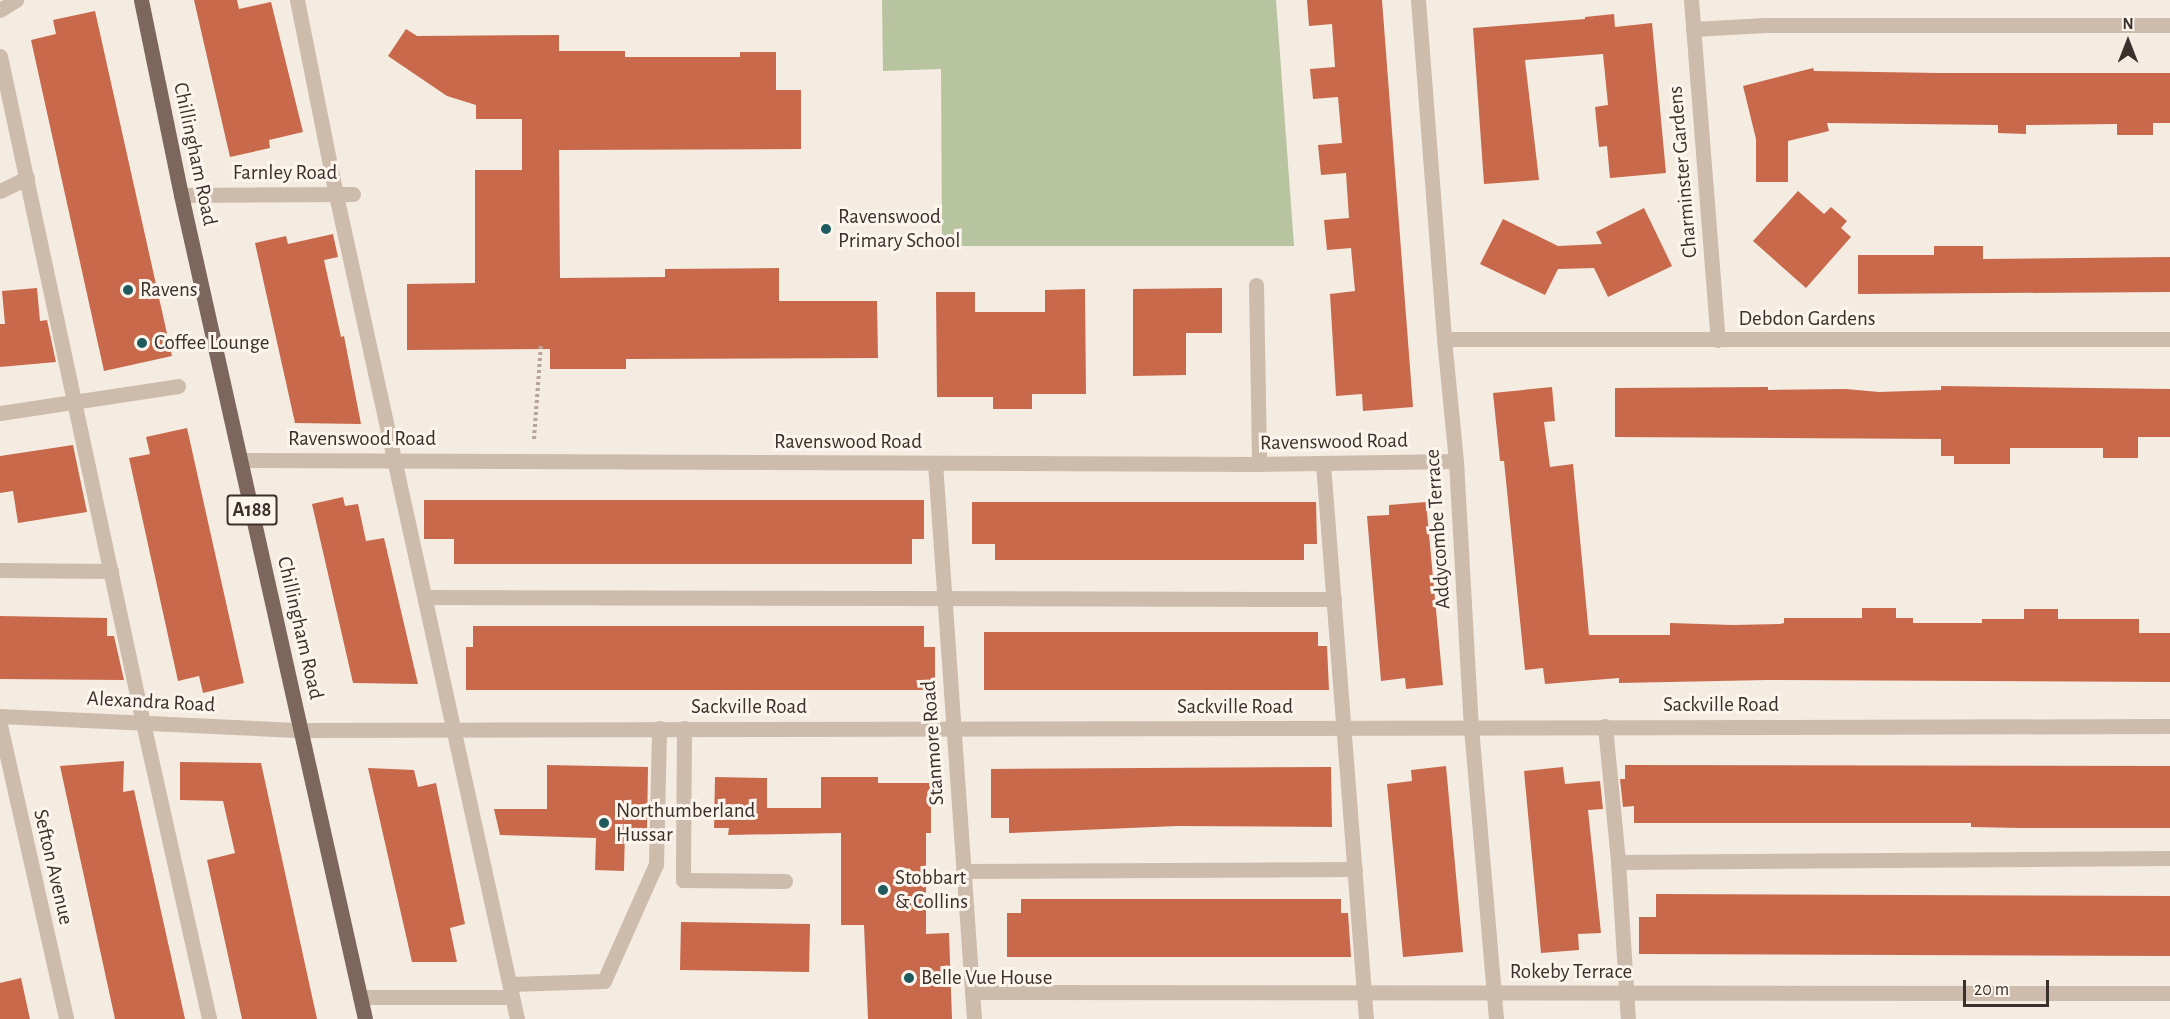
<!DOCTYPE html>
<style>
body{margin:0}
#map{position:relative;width:2170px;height:1019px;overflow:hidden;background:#f4ebe1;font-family:"Alegreya Sans",sans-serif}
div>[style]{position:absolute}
.green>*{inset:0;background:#b8c4a0}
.building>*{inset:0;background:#c8694b}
.path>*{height:4px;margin-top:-2px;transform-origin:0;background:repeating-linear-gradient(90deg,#b9a596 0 3px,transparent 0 6px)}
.minor>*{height:15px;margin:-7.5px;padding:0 7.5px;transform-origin:7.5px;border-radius:7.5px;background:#cdbbac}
.major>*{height:15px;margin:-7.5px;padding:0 7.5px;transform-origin:7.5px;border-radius:7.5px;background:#7d675c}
.dots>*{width:16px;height:16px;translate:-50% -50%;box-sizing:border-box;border:3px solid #fbf5ee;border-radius:50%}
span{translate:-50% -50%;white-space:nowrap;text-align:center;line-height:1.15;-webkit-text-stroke:6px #fbf5ee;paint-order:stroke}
.shield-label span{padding:2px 4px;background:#fbf5ee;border:2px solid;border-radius:4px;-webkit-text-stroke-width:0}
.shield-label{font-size:20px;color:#3b302b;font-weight:700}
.street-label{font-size:21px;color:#3b302b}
.poi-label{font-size:21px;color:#3b302b}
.left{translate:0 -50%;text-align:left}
.north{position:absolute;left:2098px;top:12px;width:60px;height:60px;-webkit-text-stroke:4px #fbf5ee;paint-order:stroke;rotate:0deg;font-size:16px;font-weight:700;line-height:24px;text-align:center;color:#3b302b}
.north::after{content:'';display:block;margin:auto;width:21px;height:27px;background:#3b302b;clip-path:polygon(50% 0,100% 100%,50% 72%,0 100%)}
.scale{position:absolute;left:1963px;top:980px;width:86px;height:27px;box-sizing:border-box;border:3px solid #3b302b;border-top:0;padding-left:8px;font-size:18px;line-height:21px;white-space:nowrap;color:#3b302b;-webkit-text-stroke:4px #fbf5ee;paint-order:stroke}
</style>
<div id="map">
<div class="green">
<i style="clip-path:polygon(882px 0,1276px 0,1294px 246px,942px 246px,941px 69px,883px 71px)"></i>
</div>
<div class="building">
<i style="clip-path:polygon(194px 0,237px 0,239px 9px,271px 2px,303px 132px,269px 140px,270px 148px,230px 157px)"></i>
<i style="clip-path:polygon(1307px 0,1382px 0,1413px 407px,1363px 411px,1362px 394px,1336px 396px,1330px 294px,1355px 291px,1351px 248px,1327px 250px,1324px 220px,1349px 218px,1346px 173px,1321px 175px,1318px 145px,1342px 143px,1338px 97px,1313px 99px,1310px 69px,1335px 67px,1332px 24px,1309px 26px)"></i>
<i style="clip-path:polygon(95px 11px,172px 356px,104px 371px,31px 40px,56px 34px,53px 20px)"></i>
<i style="clip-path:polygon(1614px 14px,1615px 27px,1652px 23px,1666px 173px,1610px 178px,1607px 146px,1599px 147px,1595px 107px,1608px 105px,1603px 54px,1525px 60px,1539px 180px,1484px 184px,1473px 28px,1585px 19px,1585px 17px)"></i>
<i style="clip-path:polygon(406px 29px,417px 36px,559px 35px,559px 51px,625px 51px,625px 57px,740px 57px,740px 52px,776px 52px,776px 90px,801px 90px,801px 149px,559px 150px,560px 278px,665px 277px,665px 269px,779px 268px,779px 301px,877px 301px,878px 358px,626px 359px,626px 369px,550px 369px,550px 349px,407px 350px,407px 284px,475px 283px,475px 170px,522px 170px,522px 119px,476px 119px,476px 105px,447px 96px,388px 56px)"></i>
<i style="clip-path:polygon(1813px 68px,1814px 71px,1939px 73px,2170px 73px,2170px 123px,2153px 123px,2153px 135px,2117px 135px,2117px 124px,2026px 125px,2026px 134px,1998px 133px,1998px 125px,1827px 123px,1829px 131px,1788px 141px,1788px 182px,1756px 182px,1756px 139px,1743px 86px)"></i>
<i style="clip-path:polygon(1798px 191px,1824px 214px,1831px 207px,1847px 221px,1841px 228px,1851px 237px,1806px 288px,1753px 241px)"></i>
<i style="clip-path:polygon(1644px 208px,1672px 266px,1608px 297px,1594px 268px,1558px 269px,1545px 295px,1480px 264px,1503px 219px,1558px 246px,1602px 244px,1596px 232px)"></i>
<i style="clip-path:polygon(333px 234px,338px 257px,324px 260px,341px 337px,344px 336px,361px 424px,295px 423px,255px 243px,286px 236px,288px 244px)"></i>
<i style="clip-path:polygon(1934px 246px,1983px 246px,1983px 259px,2170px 257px,2170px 292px,1858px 294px,1858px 255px,1934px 255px)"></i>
<i style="clip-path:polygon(37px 288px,40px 321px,47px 320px,56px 362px,0 367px,0 324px,5px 324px,2px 291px)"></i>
<i style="clip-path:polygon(1222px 288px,1222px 333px,1186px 333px,1186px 375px,1133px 376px,1133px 289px)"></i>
<i style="clip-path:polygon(1085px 289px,1086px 394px,1032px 394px,1032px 409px,993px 409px,993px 397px,937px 397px,936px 292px,975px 292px,975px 312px,1045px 312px,1045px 290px)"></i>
<i style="clip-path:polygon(1941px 386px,2170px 389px,2170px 437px,2138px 437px,2138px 458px,2103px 458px,2103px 448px,2010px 448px,2010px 464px,1954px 464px,1954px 456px,1941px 456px,1941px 439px,1615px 437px,1615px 388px,1768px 387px,1768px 390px,1846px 389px,1879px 392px,1941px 390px)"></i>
<i style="clip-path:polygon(1552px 387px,1555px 421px,1544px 422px,1550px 467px,1573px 464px,1589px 635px,1670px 635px,1670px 623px,1733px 625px,1780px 624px,1784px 623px,1784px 618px,1862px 618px,1862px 608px,1896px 608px,1896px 618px,1913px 618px,1913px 623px,1982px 623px,1982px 619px,2024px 619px,2024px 609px,2058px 609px,2058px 619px,2139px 619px,2139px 633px,2170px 633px,2170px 682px,1767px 680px,1619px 683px,1619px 678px,1545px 684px,1543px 668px,1525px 670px,1504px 461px,1500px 461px,1493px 393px)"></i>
<i style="clip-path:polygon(187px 428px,244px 683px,203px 693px,199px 676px,178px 681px,129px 458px,150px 454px,146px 437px)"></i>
<i style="clip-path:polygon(73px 445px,87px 512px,18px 523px,13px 491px,0 493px,0 456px)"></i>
<i style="clip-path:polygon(343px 497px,345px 506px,358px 504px,366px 541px,384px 538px,418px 684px,353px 683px,312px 504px)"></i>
<i style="clip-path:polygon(424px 500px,924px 500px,924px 539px,912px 539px,912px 564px,454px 564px,454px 539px,424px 539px)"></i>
<i style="clip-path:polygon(972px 502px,1316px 502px,1317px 544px,1304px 544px,1304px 560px,995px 560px,995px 544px,972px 544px)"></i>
<i style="clip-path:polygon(1426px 502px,1443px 685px,1406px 689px,1405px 678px,1381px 681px,1367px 516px,1389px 515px,1389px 505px)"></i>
<i style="clip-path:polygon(0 616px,107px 618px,107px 636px,114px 636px,124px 680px,0 679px)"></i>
<i style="clip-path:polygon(473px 626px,924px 626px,924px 647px,935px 647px,935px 690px,466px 690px,466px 647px,473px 647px)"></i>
<i style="clip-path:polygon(984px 632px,1318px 632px,1318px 646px,1327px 646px,1329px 690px,984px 690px)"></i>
<i style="clip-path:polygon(124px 761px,123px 792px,134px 790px,185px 1019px,115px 1019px,60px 766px)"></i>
<i style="clip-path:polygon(180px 762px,261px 763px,317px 1019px,242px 1019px,207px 860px,235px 853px,223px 801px,180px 800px)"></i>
<i style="clip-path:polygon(547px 765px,648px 767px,647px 829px,625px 829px,624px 871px,595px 870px,596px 838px,500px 835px,494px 809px,547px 809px)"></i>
<i style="clip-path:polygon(1625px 765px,2170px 766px,2170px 828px,2020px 828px,1971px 827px,1971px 823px,1634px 823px,1634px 806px,1623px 807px,1620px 779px,1625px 779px)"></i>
<i style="clip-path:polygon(1446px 766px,1463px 952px,1403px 957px,1387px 784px,1412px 781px,1411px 770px)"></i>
<i style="clip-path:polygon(1331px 767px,1332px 827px,1177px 826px,1009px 833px,1009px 818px,991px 818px,991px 769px)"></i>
<i style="clip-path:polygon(1563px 767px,1565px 784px,1600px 781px,1603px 809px,1588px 810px,1601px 933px,1578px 934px,1579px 950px,1541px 953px,1524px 771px)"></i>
<i style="clip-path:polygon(368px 768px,414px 770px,418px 787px,436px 783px,465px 924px,450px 928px,457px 962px,412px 962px)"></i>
<i style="clip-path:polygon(715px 777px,767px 778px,767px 808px,821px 808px,821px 777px,878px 777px,878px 783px,931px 783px,931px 833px,926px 833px,926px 934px,949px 933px,952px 1019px,868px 1019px,864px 925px,841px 925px,841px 833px,728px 835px,729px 828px,714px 828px)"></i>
<i style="clip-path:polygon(1656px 894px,2170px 896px,2170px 956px,1639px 954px,1639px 917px,1656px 917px)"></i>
<i style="clip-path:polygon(1021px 899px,1341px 899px,1341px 913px,1348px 913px,1351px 957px,1007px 957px,1007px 913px,1021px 913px)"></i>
<i style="clip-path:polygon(681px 922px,810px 924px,809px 972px,680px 970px)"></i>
<i style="clip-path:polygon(21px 978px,30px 1019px,0 1019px,0 983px)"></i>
</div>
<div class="path">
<i style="left:534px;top:439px;width:95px;rotate:-85.8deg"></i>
</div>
<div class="minor">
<i style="left:297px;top:0;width:199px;rotate:78.7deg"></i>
<i style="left:336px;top:195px;width:844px;rotate:77.61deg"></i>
<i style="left:1418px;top:0;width:340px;rotate:85.6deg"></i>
<i style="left:1444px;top:339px;width:123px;rotate:84.4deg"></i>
<i style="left:1456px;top:461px;width:266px;rotate:86.8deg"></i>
<i style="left:1471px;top:727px;width:293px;rotate:85.1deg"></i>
<i style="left:1691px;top:0;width:341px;rotate:85.5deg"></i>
<i style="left:0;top:10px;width:19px;rotate:-32deg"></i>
<i style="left:1693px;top:29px;width:73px;rotate:-3.1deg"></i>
<i style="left:1766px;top:25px;width:404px"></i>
<i style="left:0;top:56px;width:682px;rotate:77.9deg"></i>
<i style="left:143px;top:723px;width:303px;rotate:77.4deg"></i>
<i style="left:0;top:191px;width:30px;rotate:-26deg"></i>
<i style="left:181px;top:195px;width:172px;rotate:-0.3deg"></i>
<i style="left:1256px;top:285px;width:179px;rotate:89deg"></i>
<i style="left:1444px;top:339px;width:726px"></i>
<i style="left:0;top:413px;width:180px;rotate:-8.6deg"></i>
<i style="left:241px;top:460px;width:1018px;rotate:0.23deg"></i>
<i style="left:1259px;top:464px;width:197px;rotate:-0.9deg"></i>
<i style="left:935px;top:463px;width:557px;rotate:85.99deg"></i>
<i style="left:1323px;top:464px;width:557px;rotate:85.57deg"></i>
<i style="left:0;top:570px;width:111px;rotate:0.5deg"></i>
<i style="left:425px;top:597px;width:909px;rotate:0.13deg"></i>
<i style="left:0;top:716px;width:301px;rotate:2.7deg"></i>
<i style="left:301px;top:730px;width:1869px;rotate:-0.12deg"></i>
<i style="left:0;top:725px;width:301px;rotate:77.3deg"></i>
<i style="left:1605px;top:726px;width:137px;rotate:84.5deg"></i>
<i style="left:1618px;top:862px;width:157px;rotate:86.4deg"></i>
<i style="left:684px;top:728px;width:152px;rotate:90.4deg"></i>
<i style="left:683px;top:880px;width:102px;rotate:0.6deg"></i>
<i style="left:1618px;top:862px;width:552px;rotate:-0.42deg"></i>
<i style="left:963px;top:871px;width:392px;rotate:-0.3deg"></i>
<i style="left:510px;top:984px;width:94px;rotate:-1.8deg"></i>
<i style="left:604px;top:981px;width:128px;rotate:-66deg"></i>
<i style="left:656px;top:864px;width:136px;rotate:-88.7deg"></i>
<i style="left:972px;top:992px;width:1198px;rotate:0.05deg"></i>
<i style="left:360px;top:997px;width:152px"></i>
</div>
<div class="major">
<i style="left:141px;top:0;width:199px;rotate:78.4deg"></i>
<i style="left:181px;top:195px;width:844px;rotate:77.41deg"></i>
</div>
<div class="dots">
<i style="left:826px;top:229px;background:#1f5a5e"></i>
<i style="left:128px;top:290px;background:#1f5a5e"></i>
<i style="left:142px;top:343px;background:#1f5a5e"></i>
<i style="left:604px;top:823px;background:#1f5a5e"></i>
<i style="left:883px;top:890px;background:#1f5a5e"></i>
<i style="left:909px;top:978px;background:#1f5a5e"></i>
</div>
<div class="shield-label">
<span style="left:252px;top:510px">A188</span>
</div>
<div class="street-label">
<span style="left:195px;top:154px;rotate:78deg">Chillingham Road</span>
<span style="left:1683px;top:172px;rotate:-95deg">Charminster Gardens</span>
<span style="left:285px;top:173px">Farnley Road</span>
<span style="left:1807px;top:319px">Debdon Gardens</span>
<span style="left:362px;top:439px">Ravenswood Road</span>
<span style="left:848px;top:442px">Ravenswood Road</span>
<span style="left:1334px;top:442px;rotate:-1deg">Ravenswood Road</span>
<span style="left:1438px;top:529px;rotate:-94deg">Addycombe Terrace</span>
<span style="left:300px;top:628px;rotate:77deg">Chillingham Road</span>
<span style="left:151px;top:702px;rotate:3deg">Alexandra Road</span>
<span style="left:1721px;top:705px">Sackville Road</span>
<span style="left:749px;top:707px">Sackville Road</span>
<span style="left:1235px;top:707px">Sackville Road</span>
<span style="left:933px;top:743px;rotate:-94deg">Stanmore Road</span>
<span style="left:53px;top:867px;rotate:77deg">Sefton Avenue</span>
<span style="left:1571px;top:972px">Rokeby Terrace</span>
</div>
<div class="poi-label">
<span class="left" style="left:838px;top:229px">Ravenswood<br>Primary School</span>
<span class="left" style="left:140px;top:290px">Ravens</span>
<span class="left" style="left:154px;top:343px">Coffee Lounge</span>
<span class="left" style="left:616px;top:823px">Northumberland<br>Hussar</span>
<span class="left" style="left:895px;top:890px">Stobbart<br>&amp; Collins</span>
<span class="left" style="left:921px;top:978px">Belle Vue House</span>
</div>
<div class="north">N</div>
<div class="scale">20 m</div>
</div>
